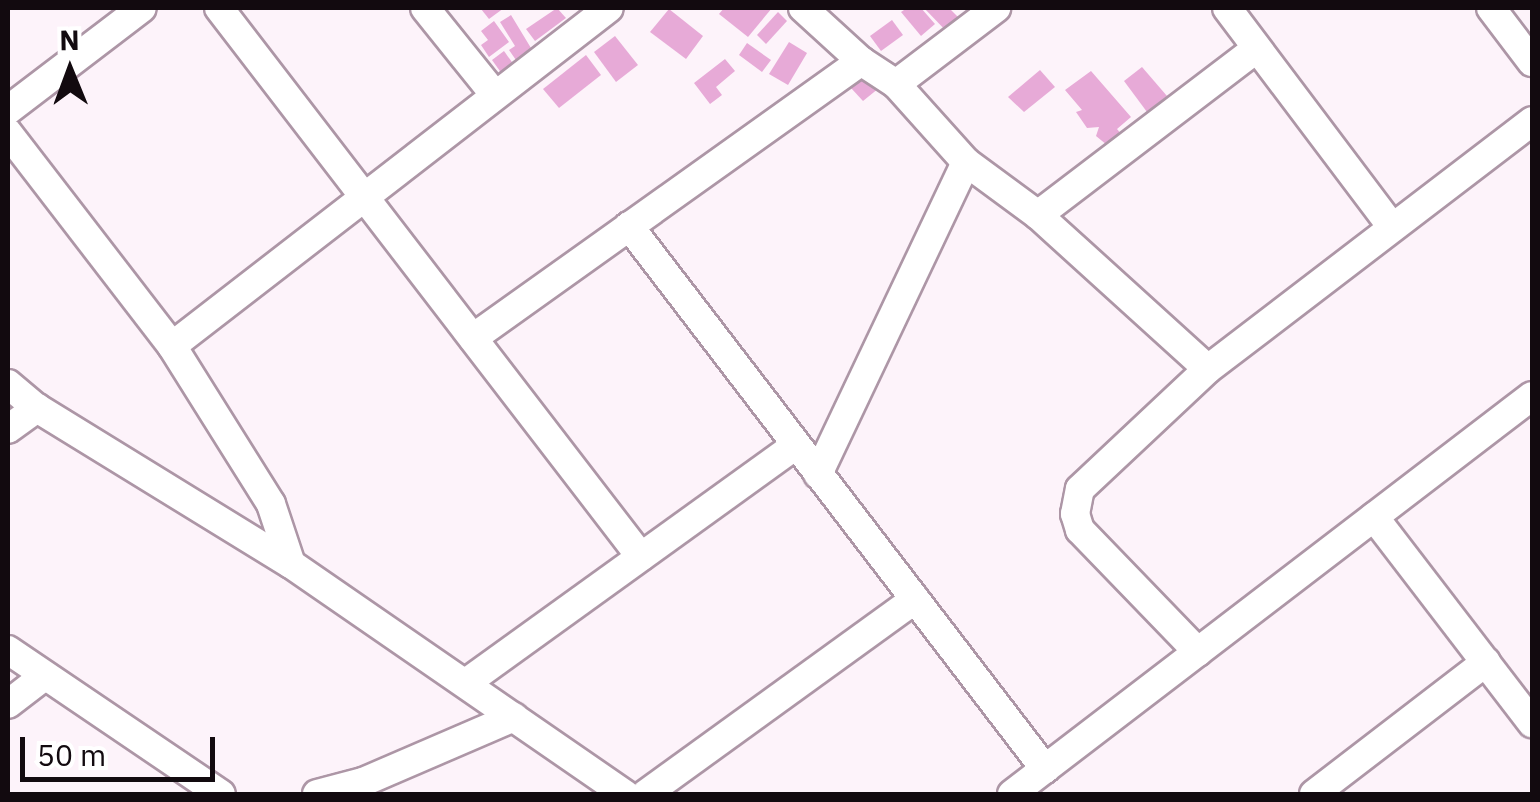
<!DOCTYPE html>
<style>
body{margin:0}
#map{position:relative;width:1540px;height:802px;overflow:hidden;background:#fdf3fa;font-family:"IBM Plex Sans",sans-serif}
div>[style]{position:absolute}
.building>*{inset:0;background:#e7aad7}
.roads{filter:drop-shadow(2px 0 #ad96a6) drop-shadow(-2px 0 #ad96a6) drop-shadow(0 2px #ad96a6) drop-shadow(0 -2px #ad96a6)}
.street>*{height:28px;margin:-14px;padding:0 14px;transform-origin:14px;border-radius:14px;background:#fff}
span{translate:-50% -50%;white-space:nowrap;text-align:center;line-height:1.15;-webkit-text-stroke:8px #fff;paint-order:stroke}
.frame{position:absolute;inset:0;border:10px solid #120a0f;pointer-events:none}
.north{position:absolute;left:20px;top:20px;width:100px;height:100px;-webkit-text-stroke:8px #fff;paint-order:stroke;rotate:359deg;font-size:28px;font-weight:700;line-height:40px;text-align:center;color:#120a0f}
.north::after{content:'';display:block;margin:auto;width:35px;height:45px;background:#120a0f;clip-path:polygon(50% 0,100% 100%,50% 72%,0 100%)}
.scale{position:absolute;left:20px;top:737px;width:195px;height:45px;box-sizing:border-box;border:5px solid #120a0f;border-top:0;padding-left:12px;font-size:30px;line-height:35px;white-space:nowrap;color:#120a0f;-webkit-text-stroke:8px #fff;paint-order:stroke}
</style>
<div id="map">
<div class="building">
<i style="clip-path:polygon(504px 8px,489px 19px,481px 9px,483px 8px)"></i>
<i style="clip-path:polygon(557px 8px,566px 18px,535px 41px,526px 29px)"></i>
<i style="clip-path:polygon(724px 8px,772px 8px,748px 37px,719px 14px)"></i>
<i style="clip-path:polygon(907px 8px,921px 8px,935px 24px,921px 36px,901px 12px)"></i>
<i style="clip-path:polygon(924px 8px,949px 8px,965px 24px,951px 36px)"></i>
<i style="clip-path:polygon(669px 9px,703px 36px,686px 59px,650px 32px)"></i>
<i style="clip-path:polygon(778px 12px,787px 21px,766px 44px,757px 35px)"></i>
<i style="clip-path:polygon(511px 15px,534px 53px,518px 63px,509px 50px,515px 46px,500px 22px)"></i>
<i style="clip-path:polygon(892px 20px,903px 35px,881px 51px,870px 36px)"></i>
<i style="clip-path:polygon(494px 21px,509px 42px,489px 57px,481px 45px,488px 40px,481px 31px)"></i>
<i style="clip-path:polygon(615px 36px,638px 65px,616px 82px,594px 52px)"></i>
<i style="clip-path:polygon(789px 42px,807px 53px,788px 85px,769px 74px)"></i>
<i style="clip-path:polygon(747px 43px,771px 60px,762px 72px,739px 55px)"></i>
<i style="clip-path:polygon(504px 51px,514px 65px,502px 74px,492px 60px)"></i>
<i style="clip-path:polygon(586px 55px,601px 75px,559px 108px,543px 89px)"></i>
<i style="clip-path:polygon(725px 59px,735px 71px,716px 87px,722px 95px,710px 104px,694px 83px)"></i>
<i style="clip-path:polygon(1142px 67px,1167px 96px,1147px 112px,1124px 81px)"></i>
<i style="clip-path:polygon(873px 70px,884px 84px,863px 101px,851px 88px)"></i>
<i style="clip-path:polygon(1040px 70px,1055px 87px,1024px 112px,1008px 97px)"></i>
<i style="clip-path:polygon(1091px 71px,1131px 117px,1117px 129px,1122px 135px,1107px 145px,1096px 136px,1099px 127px,1087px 128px,1076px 112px,1082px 110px,1065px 90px)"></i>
</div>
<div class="roads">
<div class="street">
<i style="left:219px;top:8px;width:692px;rotate:52.45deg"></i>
<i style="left:425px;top:8px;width:112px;rotate:51.2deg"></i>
<i style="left:803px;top:8px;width:79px;rotate:42.4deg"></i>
<i style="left:861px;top:61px;width:42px;rotate:33.3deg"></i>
<i style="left:896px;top:84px;width:105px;rotate:48.1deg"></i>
<i style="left:966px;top:162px;width:89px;rotate:36.4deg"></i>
<i style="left:1038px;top:215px;width:229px;rotate:42.2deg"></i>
<i style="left:1208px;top:369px;width:408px;rotate:-37.4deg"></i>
<i style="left:1227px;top:8px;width:274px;rotate:53deg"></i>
<i style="left:1491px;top:8px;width:68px;rotate:52.8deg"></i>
<i style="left:896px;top:84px;width:126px;rotate:-37.2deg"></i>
<i style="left:8px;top:110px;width:168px;rotate:-37.3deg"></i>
<i style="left:8px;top:133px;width:269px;rotate:52.4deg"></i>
<i style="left:172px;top:346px;width:186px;rotate:57.9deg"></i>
<i style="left:271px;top:504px;width:63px;rotate:71.6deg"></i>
<i style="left:1038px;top:215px;width:275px;rotate:-37.3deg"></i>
<i style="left:629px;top:226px;width:684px;rotate:52.54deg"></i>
<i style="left:473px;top:338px;width:477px;rotate:-35.5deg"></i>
<i style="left:172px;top:346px;width:552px;rotate:-37.72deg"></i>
<i style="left:8px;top:384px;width:38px;rotate:40deg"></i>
<i style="left:37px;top:408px;width:298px;rotate:31.6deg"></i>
<i style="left:291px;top:564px;width:406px;rotate:34.6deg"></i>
<i style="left:8px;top:429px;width:36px;rotate:-36deg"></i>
<i style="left:818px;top:474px;width:345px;rotate:-64.6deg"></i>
<i style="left:1374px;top:517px;width:260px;rotate:52.5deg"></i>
<i style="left:8px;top:650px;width:257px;rotate:34.1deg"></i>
<i style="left:1198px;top:652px;width:170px;rotate:-134deg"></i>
<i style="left:1080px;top:530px;width:17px;rotate:-107deg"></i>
<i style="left:1075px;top:514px;width:25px;rotate:-79deg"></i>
<i style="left:1080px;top:489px;width:175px;rotate:-43.2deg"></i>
<i style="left:466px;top:683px;width:407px;rotate:-35.8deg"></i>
<i style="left:8px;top:704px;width:44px;rotate:-37.6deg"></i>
<i style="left:317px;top:794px;width:48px;rotate:-14.6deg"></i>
<i style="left:363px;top:782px;width:164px;rotate:-23.3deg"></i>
<i style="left:646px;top:794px;width:332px;rotate:-35.9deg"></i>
<i style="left:1012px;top:794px;width:655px;rotate:-37.43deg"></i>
<i style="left:1314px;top:794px;width:217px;rotate:-37.5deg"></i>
</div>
</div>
<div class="frame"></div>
<div class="north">N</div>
<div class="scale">50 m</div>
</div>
